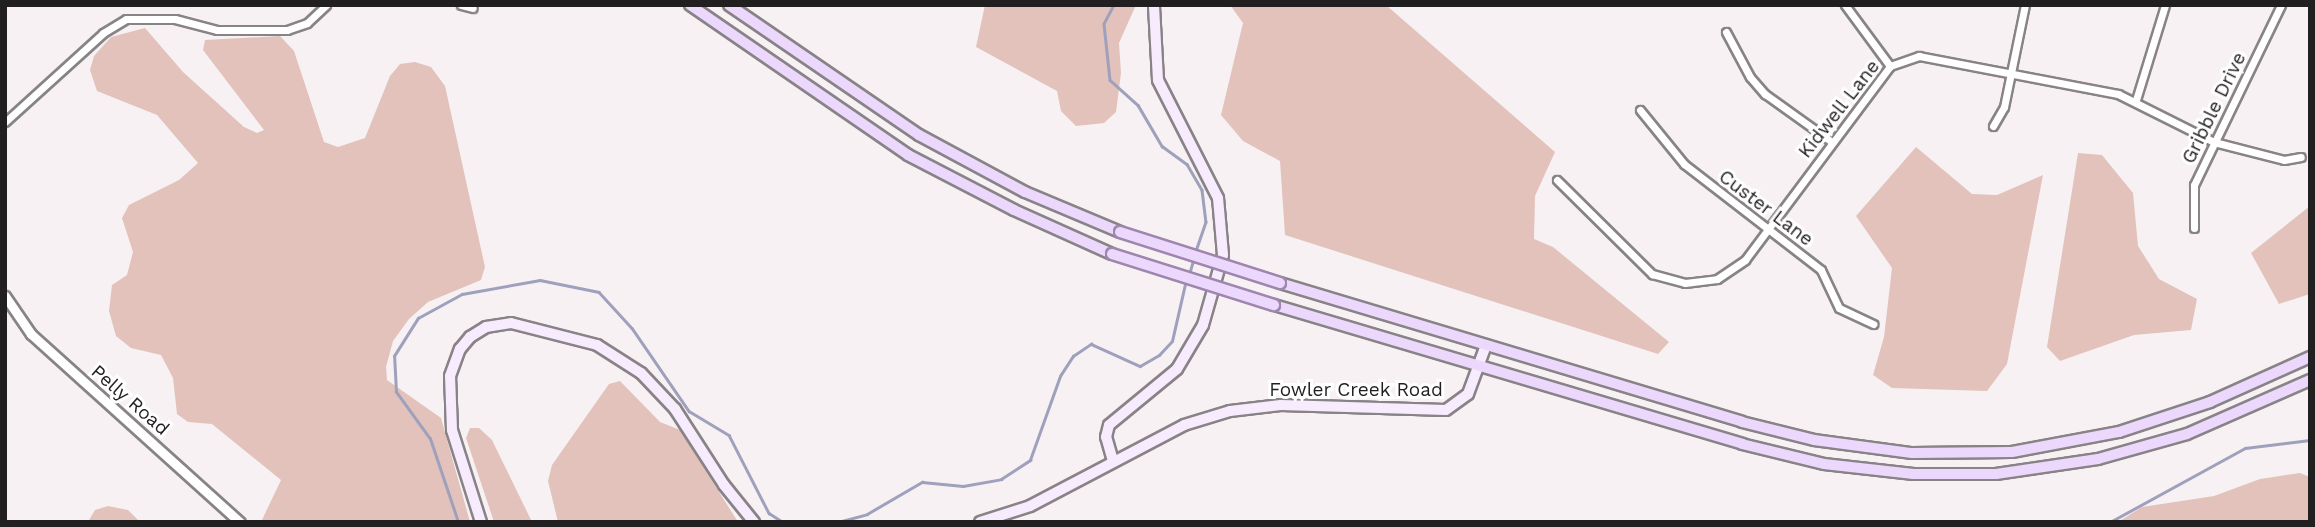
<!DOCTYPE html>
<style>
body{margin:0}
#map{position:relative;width:2315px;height:527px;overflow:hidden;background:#f7f1f4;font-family:"Work Sans",sans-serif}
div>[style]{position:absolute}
.green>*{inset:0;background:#e2c2bb}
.stream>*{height:2.5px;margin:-1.25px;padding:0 1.25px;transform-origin:1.25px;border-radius:1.25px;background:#9fa0bc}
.roads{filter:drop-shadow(2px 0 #888386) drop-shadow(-2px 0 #888386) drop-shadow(0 2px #888386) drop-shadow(0 -2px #888386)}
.minor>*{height:7px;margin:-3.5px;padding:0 3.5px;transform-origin:3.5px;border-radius:3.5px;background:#fff}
.tertiary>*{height:9px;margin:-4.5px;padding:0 4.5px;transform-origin:4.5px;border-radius:4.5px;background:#fff}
.secondary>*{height:10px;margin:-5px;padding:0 5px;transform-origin:5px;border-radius:5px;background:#f6ecfe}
.primary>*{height:10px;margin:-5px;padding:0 5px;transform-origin:5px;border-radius:5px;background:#edd8fd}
.bridges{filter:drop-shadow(2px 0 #9e86ae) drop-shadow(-2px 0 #9e86ae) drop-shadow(0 2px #9e86ae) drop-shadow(0 -2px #9e86ae)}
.primary-bridge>*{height:10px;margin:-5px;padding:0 5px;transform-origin:5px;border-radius:5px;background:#edd8fd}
span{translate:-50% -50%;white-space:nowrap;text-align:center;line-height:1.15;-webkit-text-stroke:6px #fff;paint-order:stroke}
.street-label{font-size:19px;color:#211f20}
.frame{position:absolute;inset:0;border:7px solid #211f20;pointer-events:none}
</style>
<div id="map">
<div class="green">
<i style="clip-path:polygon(985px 5px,1136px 5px,1119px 43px,1121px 73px,1116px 112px,1104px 123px,1076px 126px,1061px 111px,1057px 91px,976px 47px)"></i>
<i style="clip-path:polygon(1230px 5px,1386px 5px,1555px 152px,1535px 196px,1534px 239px,1553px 247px,1669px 342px,1658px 354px,1285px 235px,1280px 161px,1243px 141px,1221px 115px,1243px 23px)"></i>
<i style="clip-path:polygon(145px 28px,183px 72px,244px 127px,257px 133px,264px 130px,203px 50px,205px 40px,280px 36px,294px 51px,324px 142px,338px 147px,365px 138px,390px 76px,400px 64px,415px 62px,431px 67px,445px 86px,485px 267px,481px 280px,428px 302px,409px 319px,393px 341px,386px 367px,387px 380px,441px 418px,470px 522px,261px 522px,281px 480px,212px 424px,188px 422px,177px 414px,173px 378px,161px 355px,131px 348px,116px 336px,109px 311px,112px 285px,127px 275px,133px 252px,122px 218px,129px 205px,179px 180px,198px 163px,157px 115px,97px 91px,90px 70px,94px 56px,111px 37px)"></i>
<i style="clip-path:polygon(1916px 147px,1972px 194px,1997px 195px,2043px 175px,2007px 364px,1987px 391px,1892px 388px,1873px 375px,1884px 337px,1892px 268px,1856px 216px)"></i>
<i style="clip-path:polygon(2078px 153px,2102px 155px,2133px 193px,2138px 246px,2159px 279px,2197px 299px,2191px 330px,2134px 335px,2060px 361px,2047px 347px)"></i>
<i style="clip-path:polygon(2310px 206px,2310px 294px,2279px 304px,2251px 253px)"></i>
<i style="clip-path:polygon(620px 381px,660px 422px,680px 430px,738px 522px,558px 522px,548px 481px,552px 465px,609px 384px)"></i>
<i style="clip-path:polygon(470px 428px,479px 428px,492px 440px,532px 522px,494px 522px,466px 438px)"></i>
<i style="clip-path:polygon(2300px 473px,2310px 477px,2310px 522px,2118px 522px,2142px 507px,2214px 496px,2260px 479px)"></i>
<i style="clip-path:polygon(108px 506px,128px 510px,140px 522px,88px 522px,95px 510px)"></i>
</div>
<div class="stream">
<i style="left:1114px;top:5px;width:21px;rotate:118deg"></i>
<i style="left:1104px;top:24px;width:56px;rotate:83.9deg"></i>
<i style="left:1110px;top:80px;width:38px;rotate:42deg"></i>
<i style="left:1138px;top:105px;width:48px;rotate:59.7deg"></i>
<i style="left:1162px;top:146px;width:31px;rotate:36deg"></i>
<i style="left:1187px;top:164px;width:30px;rotate:60deg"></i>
<i style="left:1202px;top:190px;width:32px;rotate:83deg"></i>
<i style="left:1206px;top:222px;width:34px;rotate:109deg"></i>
<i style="left:1189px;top:274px;width:14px;rotate:-73deg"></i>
<i style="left:458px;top:522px;width:88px;rotate:-108.6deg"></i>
<i style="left:430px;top:439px;width:58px;rotate:-125.9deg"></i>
<i style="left:396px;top:392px;width:36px;rotate:-93deg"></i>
<i style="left:394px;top:356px;width:45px;rotate:-57.7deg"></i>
<i style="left:418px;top:318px;width:50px;rotate:-28.6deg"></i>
<i style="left:462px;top:294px;width:79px;rotate:-10.2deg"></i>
<i style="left:540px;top:280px;width:60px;rotate:11.5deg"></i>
<i style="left:599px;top:292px;width:49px;rotate:47.5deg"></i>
<i style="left:632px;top:328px;width:101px;rotate:55.5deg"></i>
<i style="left:689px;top:411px;width:47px;rotate:31deg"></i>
<i style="left:729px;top:435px;width:88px;rotate:62.9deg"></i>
<i style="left:769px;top:513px;width:17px;rotate:33deg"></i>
<i style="left:838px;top:522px;width:30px;rotate:-15deg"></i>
<i style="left:867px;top:514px;width:64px;rotate:-30.2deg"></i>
<i style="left:922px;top:482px;width:41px;rotate:5.6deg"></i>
<i style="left:963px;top:486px;width:39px;rotate:-10deg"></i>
<i style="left:1001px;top:479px;width:35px;rotate:-33deg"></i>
<i style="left:1030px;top:460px;width:89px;rotate:-70.3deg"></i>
<i style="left:1060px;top:376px;width:24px;rotate:-57deg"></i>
<i style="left:1073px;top:356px;width:22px;rotate:-34deg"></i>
<i style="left:1091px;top:344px;width:54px;rotate:24.2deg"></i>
<i style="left:1140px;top:366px;width:22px;rotate:-30deg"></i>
<i style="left:1159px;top:355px;width:19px;rotate:-47deg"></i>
<i style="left:1172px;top:341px;width:63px;rotate:-77.1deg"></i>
<i style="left:2110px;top:522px;width:154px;rotate:-28.7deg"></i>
<i style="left:2245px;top:448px;width:65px;rotate:-7deg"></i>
</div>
<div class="roads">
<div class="minor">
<i style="left:461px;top:5px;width:12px;rotate:14deg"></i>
<i style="left:1845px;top:5px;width:76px;rotate:53.6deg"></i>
<i style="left:1726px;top:32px;width:51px;rotate:61.9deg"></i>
<i style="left:1750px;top:77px;width:23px;rotate:49deg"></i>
<i style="left:1765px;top:94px;width:82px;rotate:35.6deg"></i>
<i style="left:2136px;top:100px;width:99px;rotate:-73deg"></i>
<i style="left:1640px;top:110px;width:70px;rotate:50.8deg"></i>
<i style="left:1684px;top:164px;width:173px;rotate:37.7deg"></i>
<i style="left:1821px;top:270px;width:42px;rotate:64.7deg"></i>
<i style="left:1839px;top:308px;width:38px;rotate:25deg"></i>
<i style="left:5px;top:122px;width:132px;rotate:-42.2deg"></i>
<i style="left:103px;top:33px;width:27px;rotate:-31deg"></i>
<i style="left:126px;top:19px;width:49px"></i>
<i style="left:175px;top:19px;width:43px;rotate:14.7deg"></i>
<i style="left:217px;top:30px;width:70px"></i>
<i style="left:287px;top:30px;width:21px;rotate:-19deg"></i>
<i style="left:307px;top:23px;width:26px;rotate:-43deg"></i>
<i style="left:1993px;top:126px;width:22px;rotate:-60deg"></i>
<i style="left:2004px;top:107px;width:104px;rotate:-78.4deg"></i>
<i style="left:1557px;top:180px;width:134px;rotate:44.7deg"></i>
<i style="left:1652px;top:274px;width:34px;rotate:15deg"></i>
<i style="left:1685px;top:283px;width:32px;rotate:-7deg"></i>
<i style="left:1717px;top:279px;width:34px;rotate:-34deg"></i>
<i style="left:1745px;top:260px;width:242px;rotate:-53.2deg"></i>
<i style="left:1890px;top:66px;width:31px;rotate:-19deg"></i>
<i style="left:1919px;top:56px;width:203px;rotate:10.8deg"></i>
<i style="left:2118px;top:94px;width:107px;rotate:26.6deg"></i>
<i style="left:2214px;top:142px;width:72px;rotate:14.4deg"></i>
<i style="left:2284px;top:160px;width:17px;rotate:-10deg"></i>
<i style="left:2194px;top:228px;width:43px;rotate:-90deg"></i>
<i style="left:2194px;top:185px;width:200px;rotate:-64.2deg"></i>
</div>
<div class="tertiary">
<i style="left:5px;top:296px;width:46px;rotate:55.6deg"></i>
<i style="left:31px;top:334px;width:281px;rotate:42deg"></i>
</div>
<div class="secondary">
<i style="left:1113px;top:461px;width:25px;rotate:-106deg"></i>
<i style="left:1106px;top:437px;width:12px;rotate:-76deg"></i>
<i style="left:1109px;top:425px;width:88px;rotate:-39.5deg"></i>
<i style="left:1177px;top:369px;width:51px;rotate:-59.4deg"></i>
<i style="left:1203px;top:325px;width:73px;rotate:-74.1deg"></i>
<i style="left:1223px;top:255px;width:57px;rotate:-95deg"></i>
<i style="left:1218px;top:198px;width:132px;rotate:-117deg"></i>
<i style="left:1158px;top:80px;width:75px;rotate:-93.1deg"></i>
<i style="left:481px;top:522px;width:96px;rotate:-107.5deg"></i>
<i style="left:452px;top:430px;width:54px;rotate:-92.1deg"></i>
<i style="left:450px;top:376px;width:29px;rotate:-70deg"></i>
<i style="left:460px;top:349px;width:16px;rotate:-50deg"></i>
<i style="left:470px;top:337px;width:19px;rotate:-32deg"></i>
<i style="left:486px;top:327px;width:25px;rotate:-9deg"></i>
<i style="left:511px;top:323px;width:89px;rotate:14.3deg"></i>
<i style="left:597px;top:345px;width:52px;rotate:32.5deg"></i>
<i style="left:641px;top:373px;width:50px;rotate:46.6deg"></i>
<i style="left:675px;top:409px;width:90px;rotate:57.2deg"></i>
<i style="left:724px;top:485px;width:48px;rotate:51deg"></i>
<i style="left:980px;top:522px;width:52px;rotate:-17.7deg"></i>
<i style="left:1030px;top:506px;width:174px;rotate:-27.7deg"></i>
<i style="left:1184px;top:425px;width:48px;rotate:-16.9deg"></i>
<i style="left:1230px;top:411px;width:51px;rotate:-6.7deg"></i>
<i style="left:1281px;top:405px;width:165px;rotate:1.7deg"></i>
<i style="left:1446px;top:410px;width:27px;rotate:-36deg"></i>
<i style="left:1468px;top:394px;width:52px;rotate:-69.8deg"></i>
</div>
<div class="primary">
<i style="left:690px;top:5px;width:265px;rotate:34.5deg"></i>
<i style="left:908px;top:155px;width:119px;rotate:27.4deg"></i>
<i style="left:1014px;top:210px;width:107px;rotate:24.2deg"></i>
<i style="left:729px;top:5px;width:230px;rotate:34.4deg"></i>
<i style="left:919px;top:135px;width:120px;rotate:28.3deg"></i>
<i style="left:1025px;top:192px;width:103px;rotate:22.8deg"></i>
<i style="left:1280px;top:283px;width:482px;rotate:16.7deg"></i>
<i style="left:1742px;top:422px;width:74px;rotate:14deg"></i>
<i style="left:1814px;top:440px;width:99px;rotate:7.6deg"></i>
<i style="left:1912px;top:453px;width:100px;rotate:-0.6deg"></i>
<i style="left:2012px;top:452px;width:109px;rotate:-10.6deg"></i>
<i style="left:2119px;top:432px;width:96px;rotate:-18.2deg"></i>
<i style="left:2210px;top:402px;width:110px;rotate:-24.2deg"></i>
<i style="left:1274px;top:305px;width:488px;rotate:16.5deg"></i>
<i style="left:1742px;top:444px;width:84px;rotate:13.7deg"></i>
<i style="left:1824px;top:464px;width:90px;rotate:6.4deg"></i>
<i style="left:1913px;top:474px;width:83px"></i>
<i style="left:1996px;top:474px;width:103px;rotate:-8.4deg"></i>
<i style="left:2098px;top:459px;width:92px;rotate:-15.7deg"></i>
<i style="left:2187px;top:434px;width:134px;rotate:-23.7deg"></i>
</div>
</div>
<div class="bridges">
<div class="primary-bridge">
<i style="left:1120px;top:232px;width:168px;rotate:17.7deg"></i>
<i style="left:1112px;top:254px;width:170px;rotate:17.5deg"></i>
</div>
</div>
<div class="street-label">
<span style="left:2214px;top:108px;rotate:-64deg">Gribble Drive</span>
<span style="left:1839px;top:109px;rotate:-52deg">Kidwell Lane</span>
<span style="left:1766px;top:208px;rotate:37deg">Custer Lane</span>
<span style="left:1356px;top:390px">Fowler Creek Road</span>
<span style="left:130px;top:400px;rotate:41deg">Pelly Road</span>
</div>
<div class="frame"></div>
</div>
